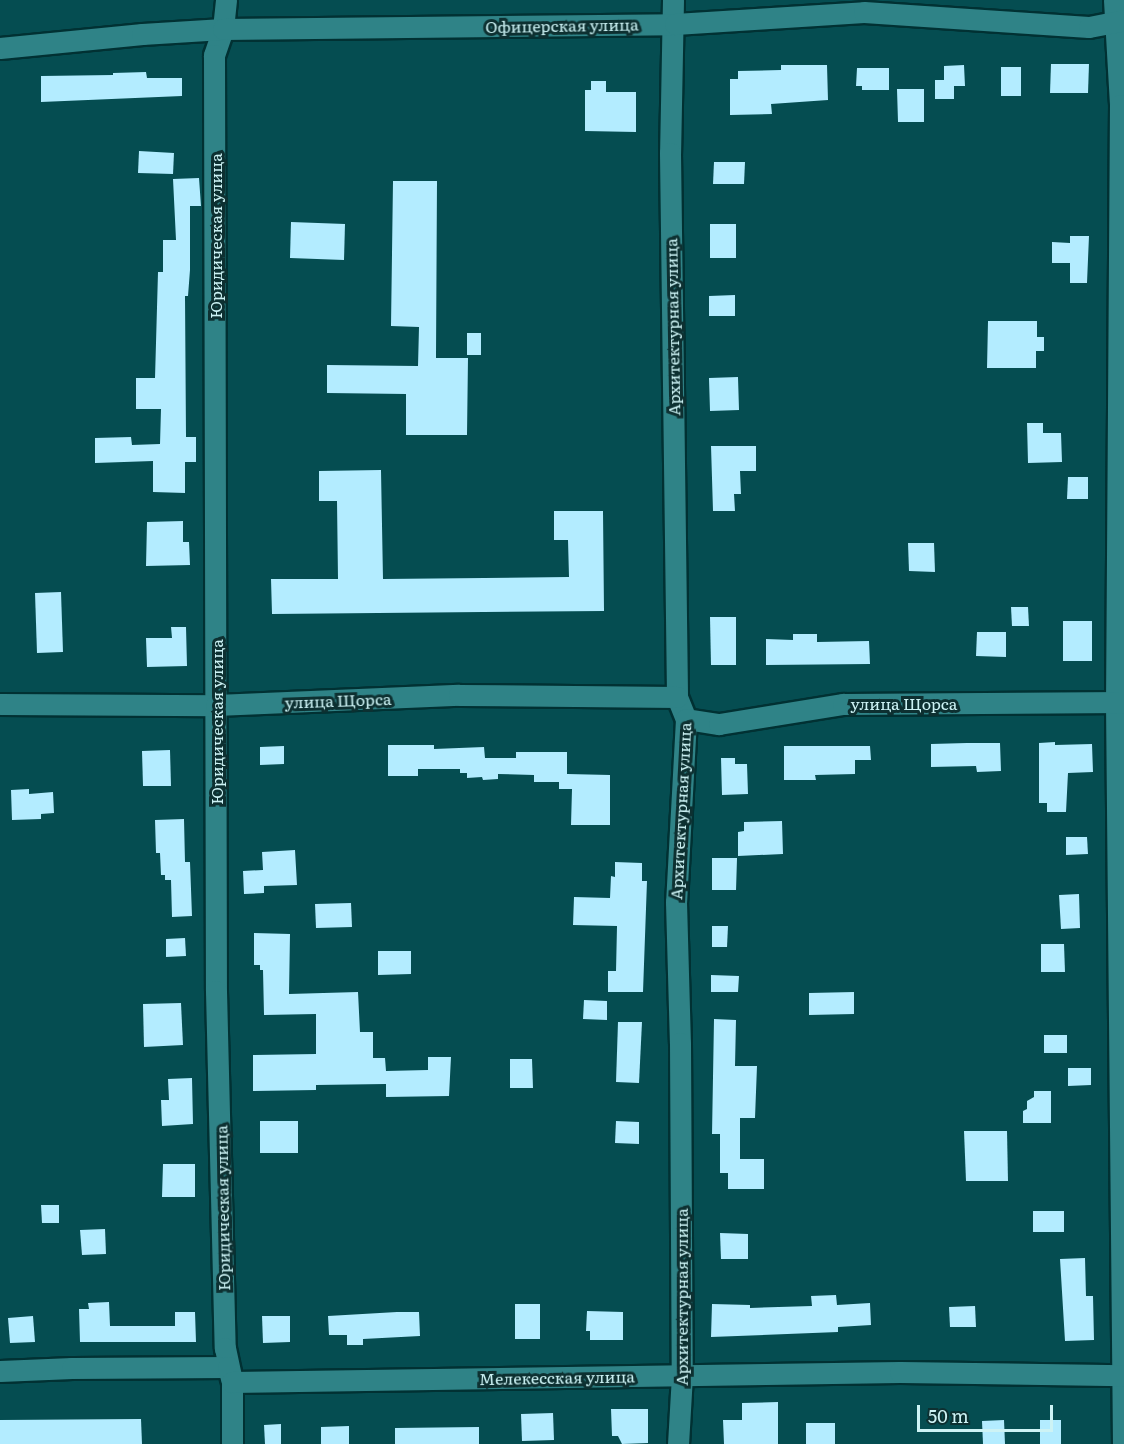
<!DOCTYPE html>
<meta charset="utf-8">
<style>
body{margin:0}
#map{position:relative;width:1124px;height:1444px;overflow:hidden;background:#054d51;font-family:Literata,serif}
div>[style]{position:absolute}
.building>*{inset:0;background:#b3ecff}
.roads{filter:drop-shadow(2px 0 #013133) drop-shadow(-2px 0 #013133) drop-shadow(0 2px #013133) drop-shadow(0 -2px #013133)}
.minor>*{height:21px;margin:-10.5px;padding:0 10.5px;transform-origin:10.5px;border-radius:10.5px;background:#2f8387}
span{translate:-50% -50%;white-space:nowrap;text-align:center;line-height:1.15;-webkit-text-stroke:6px #0d3031;paint-order:stroke}
.street-label{font-size:16px;color:#cdf3f5}
.scale{position:absolute;left:917px;top:1405px;width:136px;height:27px;box-sizing:border-box;border:3px solid #cdf3f5;border-top:0;padding-left:8px;font-size:18px;line-height:21px;white-space:nowrap;color:#cdf3f5;-webkit-text-stroke:4px #0d3031;paint-order:stroke}
</style>
<div id="map">
<div class="building">
<i style="clip-path:polygon(1051px 64px,1089px 64px,1088px 93px,1050px 93px)"></i>
<i style="clip-path:polygon(781px 65px,827px 65px,828px 100px,771px 104px,772px 114px,730px 115px,730px 79px,738px 79px,738px 71px,781px 70px)"></i>
<i style="clip-path:polygon(964px 65px,965px 86px,954px 86px,954px 99px,935px 99px,935px 80px,944px 80px,944px 66px)"></i>
<i style="clip-path:polygon(1001px 67px,1021px 67px,1021px 96px,1001px 96px)"></i>
<i style="clip-path:polygon(857px 68px,889px 68px,889px 90px,862px 90px,862px 86px,856px 86px)"></i>
<i style="clip-path:polygon(146px 72px,147px 78px,182px 78px,182px 96px,41px 102px,41px 76px,113px 75px,113px 73px)"></i>
<i style="clip-path:polygon(591px 81px,606px 81px,606px 92px,636px 92px,636px 132px,585px 131px,585px 90px,591px 90px)"></i>
<i style="clip-path:polygon(897px 89px,924px 89px,924px 122px,898px 122px)"></i>
<i style="clip-path:polygon(139px 151px,174px 153px,173px 174px,138px 173px)"></i>
<i style="clip-path:polygon(714px 162px,745px 162px,744px 184px,713px 184px)"></i>
<i style="clip-path:polygon(199px 178px,201px 206px,190px 206px,190px 270px,188px 296px,185px 296px,186px 437px,196px 437px,196px 462px,185px 462px,185px 493px,153px 492px,153px 461px,95px 463px,95px 438px,131px 437px,132px 445px,160px 444px,161px 409px,136px 409px,136px 378px,155px 378px,158px 272px,163px 272px,163px 240px,176px 240px,173px 179px)"></i>
<i style="clip-path:polygon(393px 181px,437px 181px,436px 358px,468px 358px,467px 435px,406px 435px,406px 394px,327px 393px,327px 365px,418px 366px,419px 327px,391px 326px)"></i>
<i style="clip-path:polygon(291px 222px,345px 224px,344px 260px,290px 258px)"></i>
<i style="clip-path:polygon(710px 224px,736px 224px,736px 258px,710px 258px)"></i>
<i style="clip-path:polygon(1070px 236px,1089px 236px,1087px 283px,1070px 283px,1070px 263px,1052px 263px,1052px 242px,1070px 243px)"></i>
<i style="clip-path:polygon(735px 295px,735px 316px,709px 316px,709px 296px)"></i>
<i style="clip-path:polygon(988px 321px,1037px 321px,1037px 337px,1044px 337px,1044px 351px,1036px 351px,1036px 368px,987px 368px)"></i>
<i style="clip-path:polygon(467px 333px,481px 333px,481px 355px,467px 355px)"></i>
<i style="clip-path:polygon(738px 377px,739px 410px,710px 411px,709px 378px)"></i>
<i style="clip-path:polygon(1027px 423px,1043px 423px,1043px 433px,1061px 433px,1062px 462px,1028px 463px)"></i>
<i style="clip-path:polygon(711px 446px,756px 446px,756px 471px,740px 471px,741px 494px,734px 494px,735px 511px,713px 511px)"></i>
<i style="clip-path:polygon(381px 470px,383px 579px,569px 577px,568px 540px,554px 540px,554px 511px,603px 511px,604px 611px,272px 614px,271px 579px,338px 579px,337px 501px,319px 501px,319px 471px)"></i>
<i style="clip-path:polygon(1068px 477px,1088px 477px,1088px 499px,1067px 499px)"></i>
<i style="clip-path:polygon(183px 521px,183px 542px,189px 542px,190px 565px,146px 566px,147px 522px)"></i>
<i style="clip-path:polygon(908px 543px,934px 543px,935px 572px,909px 571px)"></i>
<i style="clip-path:polygon(61px 592px,63px 652px,37px 653px,35px 593px)"></i>
<i style="clip-path:polygon(1011px 607px,1028px 607px,1029px 626px,1012px 626px)"></i>
<i style="clip-path:polygon(710px 617px,736px 617px,736px 665px,711px 665px)"></i>
<i style="clip-path:polygon(1063px 621px,1092px 621px,1092px 661px,1063px 661px)"></i>
<i style="clip-path:polygon(171px 627px,186px 627px,187px 666px,147px 667px,146px 638px,172px 638px)"></i>
<i style="clip-path:polygon(977px 632px,1006px 632px,1006px 657px,976px 656px)"></i>
<i style="clip-path:polygon(793px 634px,817px 634px,817px 642px,869px 641px,870px 664px,766px 665px,766px 639px,793px 640px)"></i>
<i style="clip-path:polygon(1055px 742px,1055px 745px,1092px 744px,1093px 772px,1068px 773px,1066px 812px,1047px 812px,1047px 803px,1039px 803px,1039px 743px)"></i>
<i style="clip-path:polygon(967px 743px,1000px 743px,1001px 771px,977px 772px,976px 766px,931px 767px,931px 744px)"></i>
<i style="clip-path:polygon(388px 745px,434px 745px,434px 749px,484px 747px,485px 758px,516px 758px,516px 752px,567px 752px,567px 774px,610px 775px,610px 825px,571px 825px,572px 789px,559px 789px,559px 782px,534px 782px,534px 775px,498px 774px,498px 779px,483px 780px,482px 777px,467px 778px,467px 773px,460px 773px,460px 769px,418px 769px,418px 776px,388px 776px)"></i>
<i style="clip-path:polygon(284px 746px,284px 764px,260px 765px,260px 747px)"></i>
<i style="clip-path:polygon(784px 746px,870px 746px,871px 760px,855px 760px,855px 774px,815px 775px,816px 780px,784px 780px)"></i>
<i style="clip-path:polygon(170px 750px,171px 786px,143px 786px,142px 751px)"></i>
<i style="clip-path:polygon(721px 758px,735px 758px,735px 764px,747px 764px,748px 794px,722px 795px)"></i>
<i style="clip-path:polygon(29px 789px,29px 794px,53px 792px,54px 813px,41px 814px,41px 819px,12px 820px,11px 790px)"></i>
<i style="clip-path:polygon(184px 819px,185px 862px,190px 862px,192px 916px,172px 917px,171px 880px,165px 880px,165px 875px,161px 875px,160px 853px,156px 853px,155px 820px)"></i>
<i style="clip-path:polygon(782px 821px,783px 854px,738px 856px,738px 832px,744px 831px,744px 822px)"></i>
<i style="clip-path:polygon(1066px 837px,1087px 837px,1088px 854px,1066px 855px)"></i>
<i style="clip-path:polygon(295px 850px,297px 885px,264px 886px,264px 893px,244px 894px,243px 871px,263px 870px,262px 852px)"></i>
<i style="clip-path:polygon(712px 858px,737px 858px,736px 890px,712px 890px)"></i>
<i style="clip-path:polygon(615px 862px,642px 863px,642px 881px,647px 881px,643px 992px,608px 992px,608px 971px,616px 971px,617px 926px,573px 925px,574px 897px,610px 898px,611px 876px,615px 877px)"></i>
<i style="clip-path:polygon(1079px 894px,1080px 928px,1061px 929px,1059px 895px)"></i>
<i style="clip-path:polygon(351px 903px,352px 927px,316px 928px,315px 904px)"></i>
<i style="clip-path:polygon(712px 926px,728px 926px,727px 947px,712px 947px)"></i>
<i style="clip-path:polygon(254px 933px,290px 934px,289px 994px,358px 992px,360px 1032px,373px 1032px,373px 1058px,385px 1058px,386px 1071px,428px 1070px,428px 1057px,451px 1057px,449px 1096px,386px 1097px,386px 1084px,316px 1085px,316px 1090px,253px 1091px,253px 1055px,316px 1054px,316px 1014px,264px 1015px,263px 970px,260px 970px,260px 965px,254px 965px)"></i>
<i style="clip-path:polygon(185px 938px,186px 956px,166px 957px,166px 939px)"></i>
<i style="clip-path:polygon(1041px 944px,1064px 944px,1065px 972px,1041px 972px)"></i>
<i style="clip-path:polygon(378px 951px,411px 951px,411px 974px,378px 975px)"></i>
<i style="clip-path:polygon(711px 975px,739px 976px,738px 992px,711px 992px)"></i>
<i style="clip-path:polygon(854px 992px,854px 1014px,809px 1015px,809px 993px)"></i>
<i style="clip-path:polygon(584px 1000px,607px 1001px,607px 1020px,583px 1019px)"></i>
<i style="clip-path:polygon(181px 1003px,183px 1045px,144px 1047px,143px 1004px)"></i>
<i style="clip-path:polygon(714px 1019px,736px 1020px,735px 1066px,757px 1066px,755px 1118px,740px 1118px,740px 1159px,764px 1159px,764px 1189px,728px 1189px,728px 1173px,720px 1173px,720px 1134px,712px 1134px)"></i>
<i style="clip-path:polygon(618px 1022px,642px 1022px,639px 1083px,616px 1082px)"></i>
<i style="clip-path:polygon(1044px 1035px,1067px 1035px,1067px 1053px,1044px 1053px)"></i>
<i style="clip-path:polygon(510px 1059px,532px 1059px,533px 1088px,510px 1088px)"></i>
<i style="clip-path:polygon(1068px 1068px,1091px 1068px,1091px 1085px,1068px 1086px)"></i>
<i style="clip-path:polygon(192px 1078px,193px 1124px,162px 1126px,161px 1100px,169px 1100px,168px 1079px)"></i>
<i style="clip-path:polygon(1034px 1091px,1051px 1091px,1051px 1123px,1023px 1123px,1023px 1111px,1027px 1109px,1027px 1101px,1034px 1097px)"></i>
<i style="clip-path:polygon(260px 1121px,298px 1121px,298px 1153px,260px 1153px)"></i>
<i style="clip-path:polygon(616px 1121px,639px 1122px,639px 1144px,615px 1143px)"></i>
<i style="clip-path:polygon(964px 1131px,1007px 1131px,1008px 1181px,966px 1181px)"></i>
<i style="clip-path:polygon(163px 1164px,195px 1164px,195px 1197px,162px 1197px)"></i>
<i style="clip-path:polygon(41px 1205px,59px 1205px,59px 1223px,42px 1223px)"></i>
<i style="clip-path:polygon(1033px 1211px,1064px 1211px,1064px 1232px,1033px 1232px)"></i>
<i style="clip-path:polygon(105px 1229px,106px 1254px,82px 1255px,80px 1230px)"></i>
<i style="clip-path:polygon(720px 1233px,748px 1234px,748px 1259px,721px 1259px)"></i>
<i style="clip-path:polygon(1085px 1258px,1086px 1296px,1093px 1296px,1094px 1340px,1065px 1341px,1060px 1259px)"></i>
<i style="clip-path:polygon(836px 1295px,837px 1305px,870px 1303px,871px 1325px,838px 1327px,838px 1332px,711px 1337px,712px 1304px,750px 1305px,750px 1308px,812px 1306px,811px 1296px)"></i>
<i style="clip-path:polygon(109px 1302px,110px 1326px,175px 1326px,175px 1312px,195px 1312px,196px 1342px,80px 1342px,79px 1309px,89px 1309px,88px 1303px)"></i>
<i style="clip-path:polygon(515px 1304px,540px 1304px,540px 1339px,515px 1339px)"></i>
<i style="clip-path:polygon(975px 1306px,976px 1327px,950px 1327px,949px 1307px)"></i>
<i style="clip-path:polygon(587px 1311px,623px 1312px,623px 1340px,590px 1340px,590px 1331px,586px 1331px)"></i>
<i style="clip-path:polygon(397px 1312px,419px 1312px,420px 1336px,363px 1339px,363px 1345px,347px 1345px,347px 1335px,329px 1335px,328px 1316px)"></i>
<i style="clip-path:polygon(33px 1316px,35px 1342px,10px 1343px,8px 1318px)"></i>
<i style="clip-path:polygon(262px 1316px,290px 1316px,290px 1342px,263px 1343px)"></i>
<i style="clip-path:polygon(778px 1402px,778px 1444px,724px 1444px,723px 1420px,742px 1420px,742px 1403px)"></i>
<i style="clip-path:polygon(611px 1409px,648px 1409px,648px 1443px,622px 1444px,618px 1436px,612px 1436px)"></i>
<i style="clip-path:polygon(553px 1413px,554px 1440px,522px 1441px,521px 1414px)"></i>
<i style="clip-path:polygon(141px 1419px,142px 1444px,0 1444px,0 1420px)"></i>
<i style="clip-path:polygon(1004px 1420px,1005px 1444px,983px 1444px,982px 1421px)"></i>
<i style="clip-path:polygon(1040px 1420px,1061px 1420px,1061px 1444px,1040px 1444px)"></i>
<i style="clip-path:polygon(806px 1423px,835px 1423px,835px 1444px,806px 1444px)"></i>
<i style="clip-path:polygon(281px 1424px,281px 1444px,265px 1444px,264px 1425px)"></i>
<i style="clip-path:polygon(349px 1426px,349px 1444px,321px 1444px,321px 1427px)"></i>
<i style="clip-path:polygon(479px 1427px,479px 1444px,395px 1444px,395px 1428px)"></i>
</div>
<div class="roads">
<div class="minor">
<i style="left:226px;top:0;width:29px;rotate:96deg"></i>
<i style="left:223px;top:29px;width:28px;rotate:109deg"></i>
<i style="left:214px;top:55px;width:936px;rotate:89.88deg"></i>
<i style="left:216px;top:991px;width:357px;rotate:88.6deg"></i>
<i style="left:225px;top:1348px;width:35px;rotate:78deg"></i>
<i style="left:232px;top:1382px;width:62px;rotate:90deg"></i>
<i style="left:673px;top:0;width:153px;rotate:91.1deg"></i>
<i style="left:670px;top:153px;width:544px;rotate:89.26deg"></i>
<i style="left:677px;top:697px;width:24px;rotate:68deg"></i>
<i style="left:686px;top:719px;width:183px;rotate:93.1deg"></i>
<i style="left:676px;top:902px;width:141px;rotate:88.4deg"></i>
<i style="left:680px;top:1043px;width:332px;rotate:89.7deg"></i>
<i style="left:682px;top:1375px;width:69px;rotate:93.3deg"></i>
<i style="left:1114px;top:0;width:105px;rotate:86.7deg"></i>
<i style="left:1120px;top:105px;width:597px;rotate:90.38deg"></i>
<i style="left:1116px;top:702px;width:742px;rotate:89.46deg"></i>
<i style="left:0;top:48px;width:143px;rotate:-5.6deg"></i>
<i style="left:142px;top:34px;width:81px;rotate:-3.5deg"></i>
<i style="left:223px;top:29px;width:452px;rotate:-0.6deg"></i>
<i style="left:675px;top:24px;width:189px;rotate:-3.6deg"></i>
<i style="left:864px;top:12px;width:225px;rotate:3.8deg"></i>
<i style="left:1089px;top:27px;width:36px;rotate:-11deg"></i>
<i style="left:0;top:704px;width:216px;rotate:0.3deg"></i>
<i style="left:216px;top:705px;width:243px;rotate:-2.4deg"></i>
<i style="left:459px;top:695px;width:218px;rotate:0.5deg"></i>
<i style="left:686px;top:719px;width:33px;rotate:9deg"></i>
<i style="left:719px;top:724px;width:126px;rotate:-9.2deg"></i>
<i style="left:843px;top:704px;width:281px;rotate:-0.4deg"></i>
<i style="left:0;top:1371px;width:72px;rotate:-2.4deg"></i>
<i style="left:72px;top:1368px;width:156px;rotate:-0.4deg"></i>
<i style="left:228px;top:1367px;width:16px;rotate:75deg"></i>
<i style="left:232px;top:1382px;width:668px;rotate:-0.86deg"></i>
<i style="left:900px;top:1372px;width:224px;rotate:0.8deg"></i>
</div>
</div>
<div class="street-label">
<span style="left:562px;top:25px;rotate:-1deg">Офицерская улица</span>
<span style="left:215px;top:236px;rotate:-90deg">Юридическая улица</span>
<span style="left:672px;top:327px;rotate:-91deg">Архитектурная улица</span>
<span style="left:338px;top:700px;rotate:-2deg">улица Щорса</span>
<span style="left:904px;top:703px">улица Щорса</span>
<span style="left:216px;top:722px;rotate:-90deg">Юридическая улица</span>
<span style="left:680px;top:811px;rotate:-87deg">Архитектурная улица</span>
<span style="left:222px;top:1208px;rotate:-91deg">Юридическая улица</span>
<span style="left:681px;top:1297px;rotate:-90deg">Архитектурная улица</span>
<span style="left:557px;top:1377px;rotate:-1deg">Мелекесская улица</span>
</div>
<div class="scale">50 m</div>
</div>
